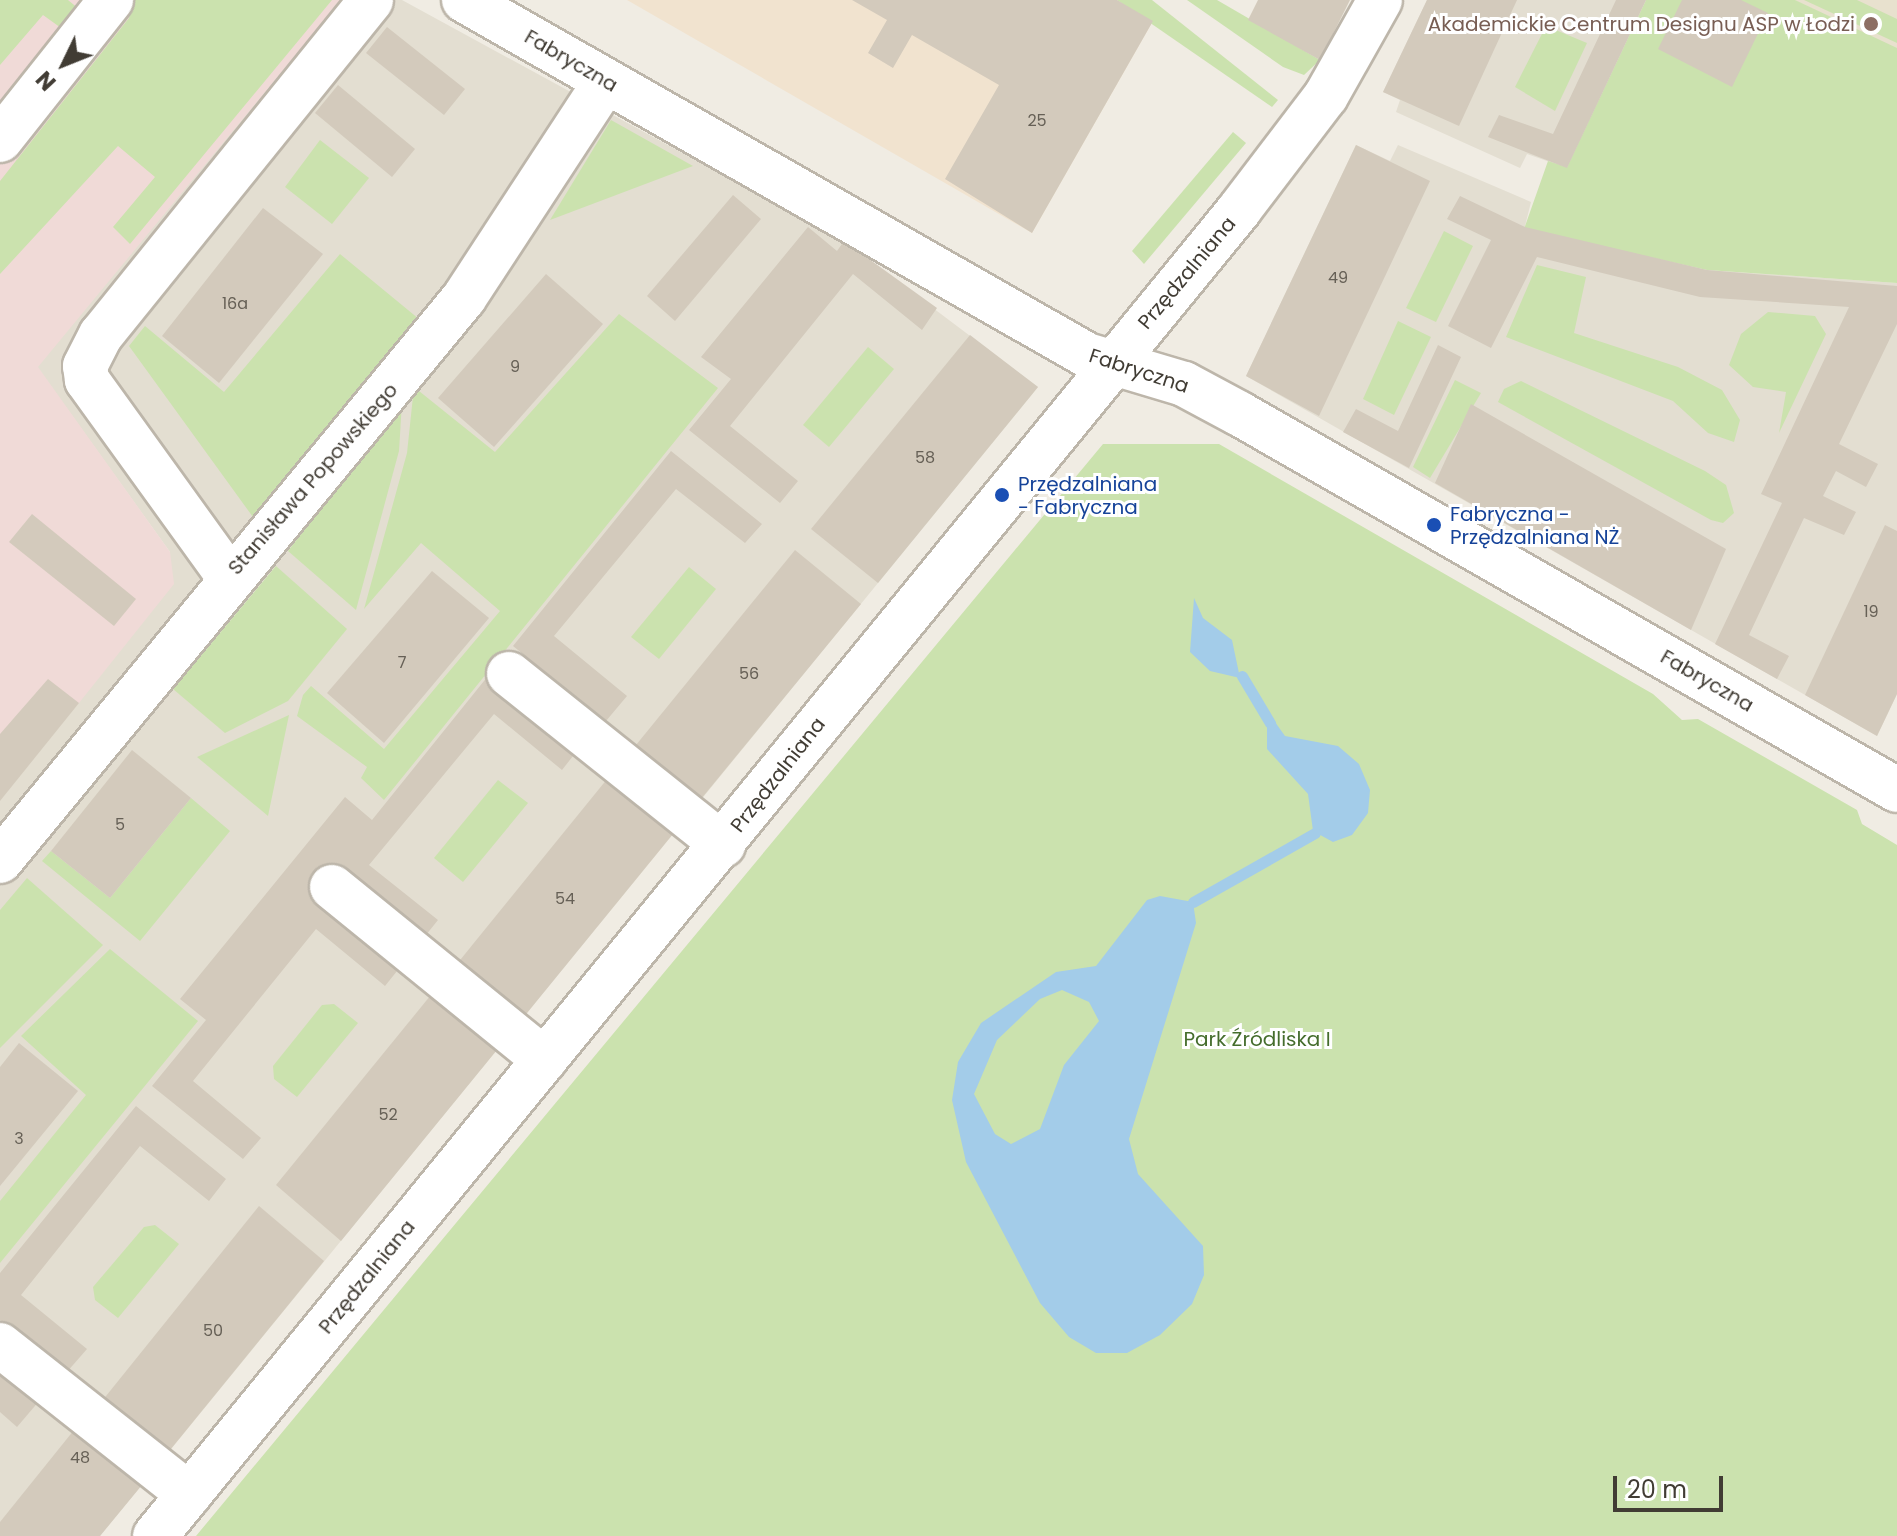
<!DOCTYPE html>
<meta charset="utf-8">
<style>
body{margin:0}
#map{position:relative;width:1897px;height:1536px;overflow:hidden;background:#f0ece3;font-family:Poppins,sans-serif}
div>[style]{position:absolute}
.residential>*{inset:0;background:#e3ded1}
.commercial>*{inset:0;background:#f1e3cf}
.education>*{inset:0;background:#e8e1ce}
.medical>*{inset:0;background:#f0dad7}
.green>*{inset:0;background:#cbe2ae}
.water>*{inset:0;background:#a3cce9}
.stream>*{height:11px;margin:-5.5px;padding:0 5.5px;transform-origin:5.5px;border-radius:5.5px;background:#a3cce9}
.building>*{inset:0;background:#d3cabc}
.roads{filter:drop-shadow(2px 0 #bdb6aa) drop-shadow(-2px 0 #bdb6aa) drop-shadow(0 2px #bdb6aa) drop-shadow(0 -2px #bdb6aa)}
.minor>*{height:44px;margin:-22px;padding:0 22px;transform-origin:22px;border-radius:22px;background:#fff}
.dots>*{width:22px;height:22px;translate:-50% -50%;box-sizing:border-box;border:4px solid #fff;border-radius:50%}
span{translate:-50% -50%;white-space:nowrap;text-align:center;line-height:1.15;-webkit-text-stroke:6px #fff;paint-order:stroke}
.number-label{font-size:16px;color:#666056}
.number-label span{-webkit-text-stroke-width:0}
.education-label{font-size:20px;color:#785e54}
.right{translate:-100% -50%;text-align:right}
.street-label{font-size:20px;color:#413c34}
.transit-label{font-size:20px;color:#164399}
.left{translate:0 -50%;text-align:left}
.park-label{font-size:20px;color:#456d2d}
.north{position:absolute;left:24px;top:24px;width:80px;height:80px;-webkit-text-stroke:6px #fff;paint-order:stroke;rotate:227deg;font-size:22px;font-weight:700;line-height:32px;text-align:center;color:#413c34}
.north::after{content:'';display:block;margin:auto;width:28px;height:36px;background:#413c34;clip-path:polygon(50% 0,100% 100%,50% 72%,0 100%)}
.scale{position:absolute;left:1613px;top:1476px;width:110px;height:36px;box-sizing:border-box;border:4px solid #413c34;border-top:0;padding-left:10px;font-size:24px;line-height:28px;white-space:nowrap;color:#413c34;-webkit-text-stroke:6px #fff;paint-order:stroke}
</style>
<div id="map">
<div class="residential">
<i style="clip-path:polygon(341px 0,402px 0,844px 241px,1038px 387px,100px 1536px,0 1536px,0 779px,170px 552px,37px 367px)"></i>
<i style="clip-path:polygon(1427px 0,1646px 0,1567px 168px,1527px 154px,1520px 168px,1396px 112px,1400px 100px,1383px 92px)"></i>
<i style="clip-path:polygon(1356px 145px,1390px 161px,1398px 145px,1531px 202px,1525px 226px,1707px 270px,1897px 283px,1897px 694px,1877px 736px,1246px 376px)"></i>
</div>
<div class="commercial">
<i style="clip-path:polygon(627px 0,1117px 0,1153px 21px,1032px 233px)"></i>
</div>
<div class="education">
<i style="clip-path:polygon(1794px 0,1897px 0,1897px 49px)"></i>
</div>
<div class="medical">
<i style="clip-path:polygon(0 0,341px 0,38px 367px,170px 552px,174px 584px,79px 703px,0 778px)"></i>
</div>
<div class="green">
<i style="clip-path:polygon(0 0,68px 0,85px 14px,68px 33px,43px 15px,0 65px)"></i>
<i style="clip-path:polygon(131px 0,332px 0,130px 244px,113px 227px,155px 177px,118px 146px,0 274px,0 181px,129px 18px)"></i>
<i style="clip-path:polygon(1117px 0,1152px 0,1278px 100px,1272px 107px)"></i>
<i style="clip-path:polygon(1187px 0,1217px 0,1320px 60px,1304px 75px,1283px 67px)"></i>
<i style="clip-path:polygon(1646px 0,1795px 0,1897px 48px,1897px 283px,1707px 270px,1524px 229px,1548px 161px,1567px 167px)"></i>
<i style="clip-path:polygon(1804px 0,1857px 0,1897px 19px,1897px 43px)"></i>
<i style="clip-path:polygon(1546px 26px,1587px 43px,1555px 111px,1515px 87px)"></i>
<i style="clip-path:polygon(611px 120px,693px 166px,550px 220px)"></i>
<i style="clip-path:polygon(1233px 132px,1246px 143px,1144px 264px,1132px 251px)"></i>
<i style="clip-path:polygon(320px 140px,369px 178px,332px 224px,285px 187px)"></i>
<i style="clip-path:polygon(1444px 231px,1473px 246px,1436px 322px,1406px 308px)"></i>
<i style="clip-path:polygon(340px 254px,425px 324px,258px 524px,129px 346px,145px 326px,224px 392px)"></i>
<i style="clip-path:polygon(1537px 265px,1586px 277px,1574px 333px,1678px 367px,1722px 390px,1740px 420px,1734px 442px,1708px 433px,1673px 401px,1506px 337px)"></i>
<i style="clip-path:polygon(1768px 312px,1815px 316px,1826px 334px,1779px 433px,1786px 392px,1753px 387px,1729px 365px,1741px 334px)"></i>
<i style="clip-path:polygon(619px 314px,718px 388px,384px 800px,361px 778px,367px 767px,297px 716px,303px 695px,311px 686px,384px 749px,500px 611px,421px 543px,364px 609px,407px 453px,414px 387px,495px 452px)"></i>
<i style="clip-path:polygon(1398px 321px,1431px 337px,1394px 415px,1363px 399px)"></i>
<i style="clip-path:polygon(868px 347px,894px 369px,829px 447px,803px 425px)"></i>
<i style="clip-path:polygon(1455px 380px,1481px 393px,1430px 478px,1413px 467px)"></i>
<i style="clip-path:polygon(1521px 381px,1705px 471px,1726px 485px,1734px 513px,1723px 523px,1711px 520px,1498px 402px,1504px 389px)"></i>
<i style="clip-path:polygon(402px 402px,399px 451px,356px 610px,288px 551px)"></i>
<i style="clip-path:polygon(1103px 444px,1219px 444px,1653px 694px,1682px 720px,1698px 719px,1857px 810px,1862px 824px,1897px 845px,1897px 1536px,196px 1536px)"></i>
<i style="clip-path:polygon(276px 566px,347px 629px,288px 701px,225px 733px,173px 689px)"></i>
<i style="clip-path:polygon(689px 567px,716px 589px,659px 659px,631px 637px)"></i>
<i style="clip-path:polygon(289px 715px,268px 816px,197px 757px)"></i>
<i style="clip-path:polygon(498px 780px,528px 803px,463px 882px,434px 858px)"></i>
<i style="clip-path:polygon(191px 798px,230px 831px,140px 941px,42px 861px,51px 851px,110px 898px)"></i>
<i style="clip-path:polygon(27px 878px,103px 945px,0 1048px,0 910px)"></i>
<i style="clip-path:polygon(110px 949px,198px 1021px,0 1263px,0 1201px,86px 1095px,21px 1036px)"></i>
<i style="clip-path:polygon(334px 1004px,358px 1023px,297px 1097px,274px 1079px,273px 1066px,322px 1005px)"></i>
<i style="clip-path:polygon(155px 1225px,179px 1244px,118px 1318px,95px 1300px,93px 1287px,144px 1227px)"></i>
</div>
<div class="water">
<i style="clip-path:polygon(1194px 598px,1203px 618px,1232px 640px,1240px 678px,1210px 671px,1190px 652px)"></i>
<i style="clip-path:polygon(1275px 722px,1285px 736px,1338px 746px,1359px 764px,1370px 790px,1368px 813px,1352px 835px,1333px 842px,1313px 831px,1308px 794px,1267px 749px,1267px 723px)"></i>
<i style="clip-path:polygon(evenodd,1160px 896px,1193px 902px,1196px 923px,1129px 1139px,1138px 1174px,1203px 1246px,1204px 1275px,1192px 1304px,1160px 1335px,1127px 1353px,1096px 1353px,1069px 1337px,1040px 1303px,966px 1162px,952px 1100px,958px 1062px,981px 1023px,1056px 972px,1096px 966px,1147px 900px,1160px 896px,1062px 990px,1089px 1002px,1099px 1021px,1064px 1065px,1040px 1129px,1011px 1144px,995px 1134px,974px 1094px,997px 1040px,1040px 999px,1062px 990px)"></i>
</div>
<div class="stream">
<i style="left:1242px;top:676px;width:55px;rotate:59.2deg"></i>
<i style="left:1193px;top:902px;width:140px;rotate:-29.5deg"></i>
</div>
<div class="building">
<i style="clip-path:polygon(852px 0,1117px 0,1153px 21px,1032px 233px,945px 179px,999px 85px,912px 35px,893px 68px,868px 53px,887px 20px)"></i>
<i style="clip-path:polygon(1258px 0,1350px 0,1320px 60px,1248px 20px)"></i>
<i style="clip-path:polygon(1427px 0,1517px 0,1459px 126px,1383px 92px)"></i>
<i style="clip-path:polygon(1616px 0,1646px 0,1567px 168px,1488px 137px,1499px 115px,1553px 134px)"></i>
<i style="clip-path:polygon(1682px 0,1741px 0,1768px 13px,1732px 87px,1658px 49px)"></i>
<i style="clip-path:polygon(387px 27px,465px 89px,444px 115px,366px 53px)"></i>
<i style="clip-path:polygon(338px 85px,415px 149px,392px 177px,315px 113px)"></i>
<i style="clip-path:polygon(1356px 145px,1430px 181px,1319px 416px,1246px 376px)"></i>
<i style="clip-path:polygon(733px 195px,761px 219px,675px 321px,647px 296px)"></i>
<i style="clip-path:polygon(1460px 196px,1525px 227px,1707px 270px,1897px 286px,1897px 324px,1839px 444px,1878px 464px,1866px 487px,1836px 471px,1823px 496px,1856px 512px,1844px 535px,1804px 518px,1749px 635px,1789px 656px,1777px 679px,1715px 644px,1782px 503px,1761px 494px,1849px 307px,1700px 297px,1537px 257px,1491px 348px,1448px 326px,1491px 240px,1447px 219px)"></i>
<i style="clip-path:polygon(263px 208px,323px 254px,219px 383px,162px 336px)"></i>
<i style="clip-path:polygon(808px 227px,837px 251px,844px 241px,937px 308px,922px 330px,853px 274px,730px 426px,798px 481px,780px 503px,689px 430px,731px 379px,701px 357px)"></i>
<i style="clip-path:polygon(546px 274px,603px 324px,494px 447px,438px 398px)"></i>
<i style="clip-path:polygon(970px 335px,1038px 387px,878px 583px,811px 529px)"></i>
<i style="clip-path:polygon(1438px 345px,1461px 357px,1409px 468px,1343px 432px,1356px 409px,1398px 431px)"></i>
<i style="clip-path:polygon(1471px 404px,1726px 549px,1691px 630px,1435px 483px)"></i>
<i style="clip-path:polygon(671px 451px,762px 524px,745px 543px,676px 489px,554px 636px,627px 696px,606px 721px,513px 646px)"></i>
<i style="clip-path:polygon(32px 514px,136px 599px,114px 626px,9px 542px)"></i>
<i style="clip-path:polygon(1885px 525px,1897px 531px,1897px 694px,1877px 736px,1805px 695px)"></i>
<i style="clip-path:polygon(795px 550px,861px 604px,701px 799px,636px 745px)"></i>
<i style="clip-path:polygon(432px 571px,489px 618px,384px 743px,327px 693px)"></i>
<i style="clip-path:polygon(488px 676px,580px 747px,562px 770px,494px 714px,369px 865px,438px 920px,385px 986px,316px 929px,193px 1081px,261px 1138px,243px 1159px,152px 1086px,206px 1020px,180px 999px,345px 797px,372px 820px)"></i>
<i style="clip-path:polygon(48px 679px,79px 703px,0 801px,0 734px)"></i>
<i style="clip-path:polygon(132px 750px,191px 798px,110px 898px,51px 851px)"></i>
<i style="clip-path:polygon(612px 773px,677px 829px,518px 1024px,452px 970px)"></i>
<i style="clip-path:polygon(435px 990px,501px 1045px,341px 1241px,276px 1185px)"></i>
<i style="clip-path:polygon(19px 1043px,78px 1091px,0 1186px,0 1067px)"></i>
<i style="clip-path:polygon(136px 1106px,226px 1179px,209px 1201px,140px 1146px,21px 1295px,87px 1349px,66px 1373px,0 1320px,0 1273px)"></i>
<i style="clip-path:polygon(259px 1206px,324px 1261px,166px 1455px,102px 1401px)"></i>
<i style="clip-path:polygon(0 1368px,40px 1400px,17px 1427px,0 1412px)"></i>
<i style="clip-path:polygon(74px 1430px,142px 1485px,100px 1536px,0 1536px,0 1522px)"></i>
</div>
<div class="roads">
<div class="minor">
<i style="left:464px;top:0;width:717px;rotate:29.68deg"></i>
<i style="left:1087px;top:355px;width:101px;rotate:16.6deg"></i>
<i style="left:1184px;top:384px;width:64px;rotate:28.2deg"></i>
<i style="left:1240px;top:414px;width:757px;rotate:29.78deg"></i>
<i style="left:0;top:140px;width:179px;rotate:-51.6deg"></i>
<i style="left:229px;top:577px;width:243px;rotate:-125.8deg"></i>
<i style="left:87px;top:380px;width:14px;rotate:-98deg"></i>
<i style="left:85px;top:366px;width:35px;rotate:-63deg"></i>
<i style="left:101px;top:335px;width:430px;rotate:-51.1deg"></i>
<i style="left:509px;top:674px;width:274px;rotate:38.6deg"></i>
<i style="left:0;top:861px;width:730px;rotate:-50.51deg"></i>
<i style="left:464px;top:298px;width:259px;rotate:-56.8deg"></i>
<i style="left:332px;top:887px;width:274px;rotate:39.1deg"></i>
<i style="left:0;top:1345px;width:241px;rotate:38.3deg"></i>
<i style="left:155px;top:1536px;width:1713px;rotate:-50.73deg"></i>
<i style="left:1239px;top:210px;width:143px;rotate:-52.7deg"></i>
<i style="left:1326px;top:96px;width:110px;rotate:-60.6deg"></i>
</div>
</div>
<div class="dots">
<i style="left:1871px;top:24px;background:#8d6e63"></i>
<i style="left:1002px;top:495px;background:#1a4fb4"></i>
<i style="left:1434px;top:525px;background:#1a4fb4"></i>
</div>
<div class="number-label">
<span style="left:1037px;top:121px">25</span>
<span style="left:1338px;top:278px">49</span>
<span style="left:235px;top:304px">16a</span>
<span style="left:515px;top:367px">9</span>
<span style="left:925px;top:458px">58</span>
<span style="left:1871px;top:612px">19</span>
<span style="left:402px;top:663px">7</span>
<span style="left:749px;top:674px">56</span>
<span style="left:120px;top:825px">5</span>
<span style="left:565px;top:899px">54</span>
<span style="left:388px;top:1115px">52</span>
<span style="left:19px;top:1139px">3</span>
<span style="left:213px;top:1331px">50</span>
<span style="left:80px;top:1458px">48</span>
</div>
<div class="education-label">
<span class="right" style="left:1855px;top:24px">Akademickie Centrum Designu ASP w Łodzi</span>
</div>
<div class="street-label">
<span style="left:571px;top:61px;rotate:30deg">Fabryczna</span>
<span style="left:1187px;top:273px;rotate:-50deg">Przędzalniana</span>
<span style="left:1139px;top:371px;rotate:18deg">Fabryczna</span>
<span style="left:313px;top:479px;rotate:-49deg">Stanisława Popowskiego</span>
<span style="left:1707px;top:681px;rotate:30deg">Fabryczna</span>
<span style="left:778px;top:775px;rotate:-52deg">Przędzalniana</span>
<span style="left:367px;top:1277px;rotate:-51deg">Przędzalniana</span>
</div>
<div class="transit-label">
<span class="left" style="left:1018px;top:496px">Przędzalniana<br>- Fabryczna</span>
<span class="left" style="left:1450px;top:526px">Fabryczna -<br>Przędzalniana NŻ</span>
</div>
<div class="park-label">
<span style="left:1257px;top:1039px">Park Źródliska I</span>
</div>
<div class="north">N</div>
<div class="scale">20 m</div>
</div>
